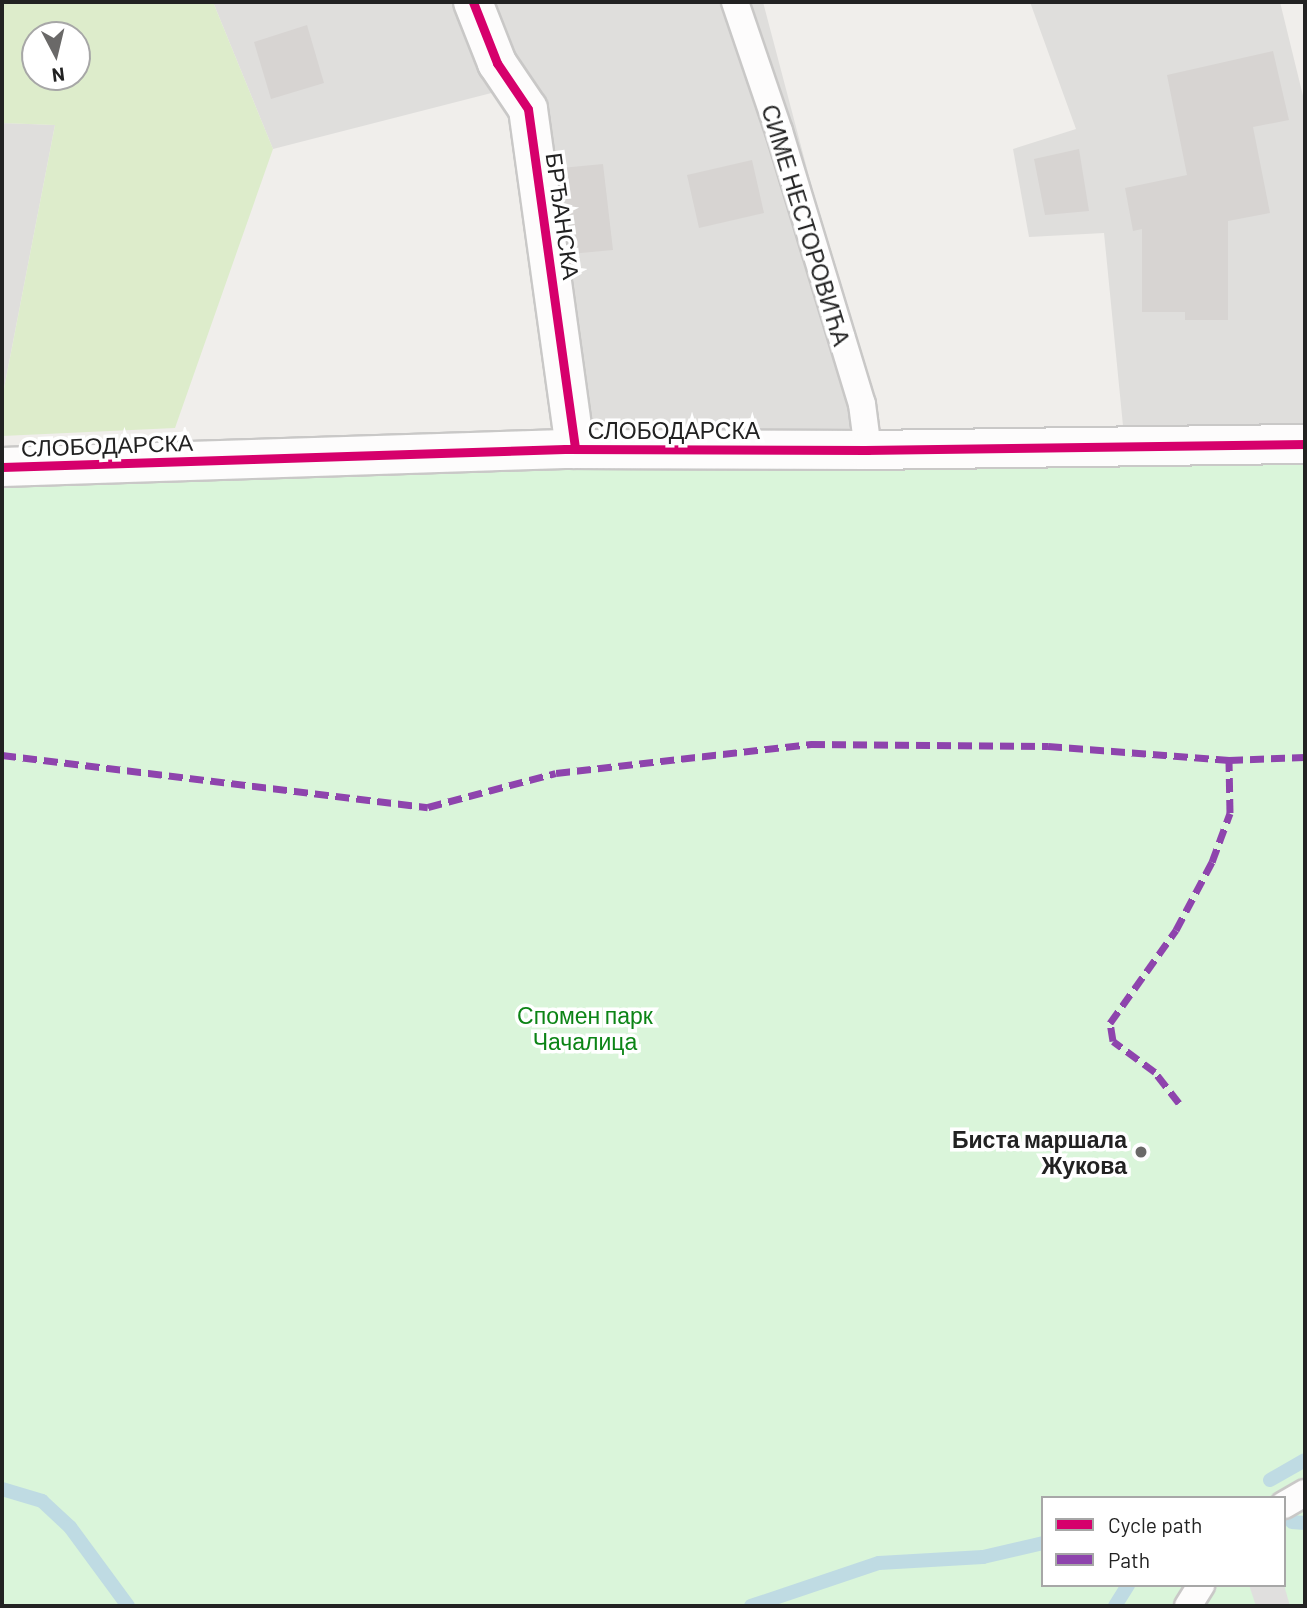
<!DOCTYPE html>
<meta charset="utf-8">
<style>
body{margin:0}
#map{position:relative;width:1307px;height:1608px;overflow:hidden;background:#f0eeeb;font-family:Barlow,sans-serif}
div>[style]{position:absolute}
.residential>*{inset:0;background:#dfdedc}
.grass>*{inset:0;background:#ddeccb}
.park>*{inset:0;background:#daf5da}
.parking>*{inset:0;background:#e0dfde}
.stream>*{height:14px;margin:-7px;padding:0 7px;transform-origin:7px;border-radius:7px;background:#bfdbe3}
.building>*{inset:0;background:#d7d4d2}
.roads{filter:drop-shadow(2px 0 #c9c8c7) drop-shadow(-2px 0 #c9c8c7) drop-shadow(0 2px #c9c8c7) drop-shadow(0 -2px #c9c8c7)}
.lane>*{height:26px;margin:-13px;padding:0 13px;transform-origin:13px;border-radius:13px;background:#fdfcfc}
.street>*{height:38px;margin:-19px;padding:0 19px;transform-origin:19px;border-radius:19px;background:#fdfcfc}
.quiet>*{height:7px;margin-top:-3.5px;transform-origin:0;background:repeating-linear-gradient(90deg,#8e44ad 0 14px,transparent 0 21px)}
.cycleway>*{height:9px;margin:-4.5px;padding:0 4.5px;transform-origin:4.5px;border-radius:4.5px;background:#d6006c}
.dots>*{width:19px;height:19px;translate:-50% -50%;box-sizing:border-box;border:4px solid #fff;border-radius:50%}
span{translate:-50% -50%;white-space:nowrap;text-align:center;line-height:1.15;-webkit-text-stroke:7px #fff;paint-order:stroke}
.street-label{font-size:23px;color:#222}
.park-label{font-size:23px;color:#0c8416}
.poi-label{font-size:23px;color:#222;font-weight:700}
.right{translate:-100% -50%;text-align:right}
.frame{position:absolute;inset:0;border:4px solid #222;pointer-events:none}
.legend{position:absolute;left:1041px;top:1496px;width:245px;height:91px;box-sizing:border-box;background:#fff;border:2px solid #a7a7a7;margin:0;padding:9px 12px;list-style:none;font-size:21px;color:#222}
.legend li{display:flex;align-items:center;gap:14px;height:35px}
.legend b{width:35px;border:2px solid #a7a7a7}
.north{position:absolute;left:21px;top:21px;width:70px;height:70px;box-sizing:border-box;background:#fff;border:2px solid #a7a7a7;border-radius:50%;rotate:173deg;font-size:19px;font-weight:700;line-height:28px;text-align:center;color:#222}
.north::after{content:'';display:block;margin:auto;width:24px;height:32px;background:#6a6968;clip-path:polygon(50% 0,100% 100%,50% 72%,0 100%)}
</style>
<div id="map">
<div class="residential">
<i style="clip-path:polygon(213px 2px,763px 2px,881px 449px,565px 449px,507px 89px,273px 149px)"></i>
<i style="clip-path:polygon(1030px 2px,1280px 2px,1305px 104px,1305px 444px,1125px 446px,1104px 233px,1029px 237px,1013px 149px,1076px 129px)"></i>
<i style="clip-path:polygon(2px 123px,55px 125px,2px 399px)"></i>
</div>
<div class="grass">
<i style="clip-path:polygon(evenodd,2px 2px,213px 2px,273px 149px,175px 428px,2px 436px,2px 399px,55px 125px,2px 123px,2px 2px,35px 35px,77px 35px,77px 77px,35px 77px,35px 35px)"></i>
</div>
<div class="park">
<i style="clip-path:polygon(evenodd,1305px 444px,1305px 1606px,2px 1606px,2px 468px,1305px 444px,1043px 1498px,1284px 1498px,1284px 1585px,1043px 1585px,1043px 1498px)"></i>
</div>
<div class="parking">
<i style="clip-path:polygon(1249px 1585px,1284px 1585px,1290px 1606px,1256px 1606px)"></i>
</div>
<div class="stream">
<i style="left:1270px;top:1480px;width:40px;rotate:-29.7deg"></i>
<i style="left:2px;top:1489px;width:42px;rotate:16.7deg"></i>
<i style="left:42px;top:1501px;width:38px;rotate:43deg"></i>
<i style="left:70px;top:1527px;width:98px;rotate:53.7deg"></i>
<i style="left:1292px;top:1522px;width:13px;rotate:4deg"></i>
<i style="left:751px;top:1606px;width:135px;rotate:-18.6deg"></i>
<i style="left:879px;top:1563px;width:104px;rotate:-3.3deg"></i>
<i style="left:983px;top:1557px;width:62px;rotate:-13.1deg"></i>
<i style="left:1115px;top:1606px;width:25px;rotate:-58deg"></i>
</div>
<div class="building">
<i style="clip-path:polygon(307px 25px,324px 83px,271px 99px,254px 42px)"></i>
<i style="clip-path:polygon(1273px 51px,1289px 120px,1253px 127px,1270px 213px,1228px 221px,1228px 320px,1185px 320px,1185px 312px,1142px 312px,1142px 229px,1133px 231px,1125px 188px,1187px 175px,1167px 75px)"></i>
<i style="clip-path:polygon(1079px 149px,1089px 211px,1045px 215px,1034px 159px)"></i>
<i style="clip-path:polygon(752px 160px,764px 213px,699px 228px,687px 175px)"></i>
<i style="clip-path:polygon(603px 164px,613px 250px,570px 254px,561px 168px)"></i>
</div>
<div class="roads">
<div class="lane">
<i style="left:735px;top:2px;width:136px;rotate:71.2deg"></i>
<i style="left:779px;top:131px;width:285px;rotate:73.1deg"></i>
<i style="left:862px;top:404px;width:46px;rotate:82.6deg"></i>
<i style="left:1284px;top:1505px;width:24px;rotate:-30deg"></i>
<i style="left:1188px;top:1606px;width:25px;rotate:-58deg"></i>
</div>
<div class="street">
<i style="left:473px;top:2px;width:66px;rotate:68.5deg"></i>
<i style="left:497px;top:63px;width:55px;rotate:56deg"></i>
<i style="left:528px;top:109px;width:343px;rotate:82.1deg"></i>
<i style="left:2px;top:467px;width:563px;rotate:-1.83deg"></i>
<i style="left:565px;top:449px;width:303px;rotate:0.2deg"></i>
<i style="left:868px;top:450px;width:437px;rotate:-0.8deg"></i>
</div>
</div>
<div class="quiet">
<i style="left:2px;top:755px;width:429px;rotate:7deg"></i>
<i style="left:428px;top:807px;width:132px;rotate:-14.9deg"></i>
<i style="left:556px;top:773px;width:257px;rotate:-6.5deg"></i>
<i style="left:811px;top:744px;width:237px;rotate:0.5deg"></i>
<i style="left:1048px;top:746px;width:182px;rotate:4.4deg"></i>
<i style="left:1229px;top:760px;width:76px;rotate:-2.3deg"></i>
<i style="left:1179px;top:1103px;width:39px;rotate:-128deg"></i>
<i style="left:1155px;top:1072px;width:52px;rotate:-143.6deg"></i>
<i style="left:1113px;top:1041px;width:18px;rotate:-99deg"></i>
<i style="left:1110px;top:1023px;width:114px;rotate:-54.6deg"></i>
<i style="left:1176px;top:930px;width:77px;rotate:-62.1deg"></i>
<i style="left:1212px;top:862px;width:52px;rotate:-69.8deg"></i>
<i style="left:1230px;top:813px;width:53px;rotate:-91.1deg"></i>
</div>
<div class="cycleway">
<i style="left:473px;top:2px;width:66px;rotate:68.5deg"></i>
<i style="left:497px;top:63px;width:55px;rotate:56deg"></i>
<i style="left:528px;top:109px;width:343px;rotate:82.1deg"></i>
<i style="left:2px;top:467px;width:563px;rotate:-1.83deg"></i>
<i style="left:565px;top:449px;width:303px;rotate:0.2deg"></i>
<i style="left:868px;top:450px;width:437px;rotate:-0.8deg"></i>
</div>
<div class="dots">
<i style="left:1141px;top:1152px;background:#6a6968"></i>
</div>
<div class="street-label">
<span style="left:563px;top:216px;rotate:82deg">БРЂАНСКА</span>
<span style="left:806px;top:225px;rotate:73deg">СИМЕ НЕСТОРОВИЋА</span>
<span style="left:674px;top:430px">СЛОБОДАРСКА</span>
<span style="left:107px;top:445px;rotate:-2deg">СЛОБОДАРСКА</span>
</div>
<div class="park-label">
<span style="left:585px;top:1028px">Спомен парк<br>Чачалица</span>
</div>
<div class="poi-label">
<span class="right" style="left:1127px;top:1152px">Биста маршала<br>Жукова</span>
</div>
<div class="frame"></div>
<ul class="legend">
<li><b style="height:9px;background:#d6006c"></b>Cycle path</li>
<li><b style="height:9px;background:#8e44ad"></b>Path</li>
</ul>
<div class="north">N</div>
</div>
